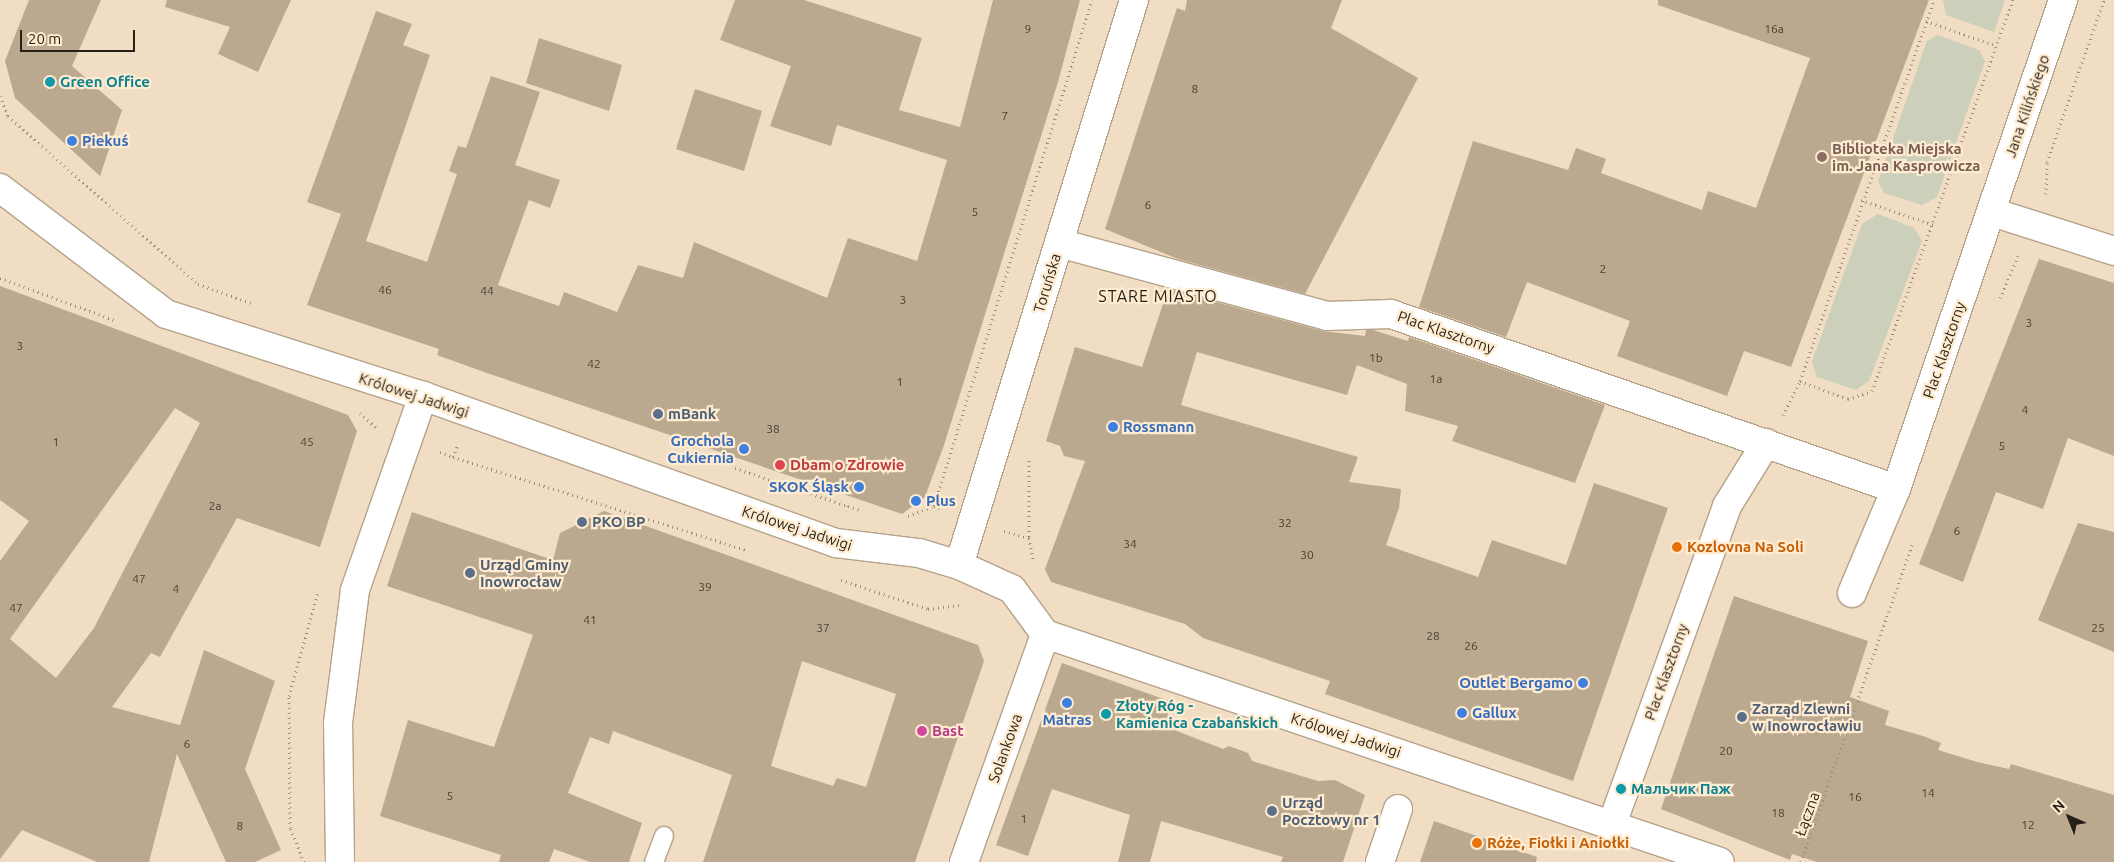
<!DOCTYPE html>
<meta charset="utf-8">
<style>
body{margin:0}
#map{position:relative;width:2114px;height:862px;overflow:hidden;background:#f1ddc3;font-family:Ubuntu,sans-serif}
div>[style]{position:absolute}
.green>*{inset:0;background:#cccfba}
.building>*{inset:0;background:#baa88f}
.path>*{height:3px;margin-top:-1.5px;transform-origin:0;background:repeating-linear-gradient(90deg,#9b8d7a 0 1px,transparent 0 5px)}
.roads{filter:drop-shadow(1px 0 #b4a289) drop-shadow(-1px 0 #b4a289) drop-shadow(0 1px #b4a289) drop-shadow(0 -1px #b4a289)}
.lane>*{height:18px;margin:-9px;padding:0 9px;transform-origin:9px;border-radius:9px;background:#fff}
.street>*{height:28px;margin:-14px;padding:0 14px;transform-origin:14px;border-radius:14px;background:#fff}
.dots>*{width:14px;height:14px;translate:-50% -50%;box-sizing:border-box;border:2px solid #feebd0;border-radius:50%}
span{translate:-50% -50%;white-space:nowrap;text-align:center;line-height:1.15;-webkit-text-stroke:4.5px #feebd0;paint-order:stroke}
.number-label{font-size:12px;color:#4b4134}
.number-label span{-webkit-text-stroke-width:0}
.culture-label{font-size:15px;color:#0d838f;font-weight:700}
.left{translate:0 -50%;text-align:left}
.street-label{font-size:15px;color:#261f15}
.shop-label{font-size:15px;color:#366cbe;font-weight:700}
.right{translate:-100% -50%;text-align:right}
.education-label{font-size:15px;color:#785e54;font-weight:700}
.service-label{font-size:15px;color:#4e5e75;font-weight:700}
.health-label{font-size:15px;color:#be3a42;font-weight:700}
.food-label{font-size:15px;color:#c56008;font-weight:700}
.hotel-label{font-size:15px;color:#b23c85;font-weight:700}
.neighbourhood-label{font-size:16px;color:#261f15;letter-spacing:1px}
.north{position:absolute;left:2044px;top:792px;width:50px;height:50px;-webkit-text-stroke:4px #feebd0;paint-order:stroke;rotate:316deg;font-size:14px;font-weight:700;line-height:20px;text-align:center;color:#261f15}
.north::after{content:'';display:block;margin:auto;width:18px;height:22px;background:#261f15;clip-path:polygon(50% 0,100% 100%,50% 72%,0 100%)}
.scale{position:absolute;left:20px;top:30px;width:115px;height:22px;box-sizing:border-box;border:2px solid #261f15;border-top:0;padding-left:6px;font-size:15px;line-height:18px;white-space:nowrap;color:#261f15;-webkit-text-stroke:4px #feebd0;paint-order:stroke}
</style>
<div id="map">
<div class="green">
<i style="clip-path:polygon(1943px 0,2005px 0,1994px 32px,1946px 15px)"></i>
<i style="clip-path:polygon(1938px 35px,1979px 50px,1985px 61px,1937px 197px,1922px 205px,1884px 193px,1878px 181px,1927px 41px)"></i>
<i style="clip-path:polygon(1878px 214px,1914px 228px,1922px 241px,1869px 381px,1856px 390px,1817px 377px,1812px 361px,1862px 224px)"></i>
</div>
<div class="building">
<i style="clip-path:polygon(29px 0,101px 0,72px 66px,122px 110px,100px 176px,15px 98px,5px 61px)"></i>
<i style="clip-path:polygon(167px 0,291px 0,258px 72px,218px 54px,230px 27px,165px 7px)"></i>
<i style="clip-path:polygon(735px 0,804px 0,922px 38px,899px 110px,960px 127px,993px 0,1080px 0,1058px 82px,944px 445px,925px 497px,902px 514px,484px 372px,437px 355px,439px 349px,307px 305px,341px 214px,307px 202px,376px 11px,412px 24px,403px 45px,430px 55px,366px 241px,427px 262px,457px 174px,449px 171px,458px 146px,466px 148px,491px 76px,540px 92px,515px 165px,560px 180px,550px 208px,529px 200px,498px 285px,559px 306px,564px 292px,617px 312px,638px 265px,683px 278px,694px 242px,827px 298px,848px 238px,917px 261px,947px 160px,837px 125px,831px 146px,770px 126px,791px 66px,720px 40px)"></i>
<i style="clip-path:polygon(1187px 0,1342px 0,1331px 28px,1418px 78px,1305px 294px,1178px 259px,1105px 229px,1177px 8px,1185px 11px)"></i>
<i style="clip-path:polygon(1658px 0,1929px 0,1791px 367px,1744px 351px,1727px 396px,1617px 356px,1630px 321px,1527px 282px,1506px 337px,1419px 307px,1473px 141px,1568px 170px,1576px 148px,1606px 159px,1601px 173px,1702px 210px,1708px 191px,1756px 208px,1810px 58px,1658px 5px)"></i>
<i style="clip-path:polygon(539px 38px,622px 65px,609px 111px,526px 83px)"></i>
<i style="clip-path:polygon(695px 89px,762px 111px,744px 171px,676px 149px)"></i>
<i style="clip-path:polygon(2039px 259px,2114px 283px,2114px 456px,2068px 438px,2043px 509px,1996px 492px,1963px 582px,1919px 564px)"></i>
<i style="clip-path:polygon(evenodd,0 286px,348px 415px,357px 431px,320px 547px,237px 518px,160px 657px,151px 653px,112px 707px,180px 725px,204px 650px,275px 681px,245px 769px,281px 850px,255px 862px,226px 862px,177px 754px,149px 862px,97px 862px,22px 830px,0 859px,0 561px,29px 521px,0 500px,0 286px,175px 408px,200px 423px,94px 628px,56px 678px,10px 639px,175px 408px)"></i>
<i style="clip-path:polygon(1168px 289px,1323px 331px,1365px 336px,1366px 330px,1373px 330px,1408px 341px,1409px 337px,1605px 405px,1575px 483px,1452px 441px,1458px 426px,1405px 411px,1407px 384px,1357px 365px,1347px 395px,1197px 352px,1181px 405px,1358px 457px,1349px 482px,1401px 489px,1399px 508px,1386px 545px,1478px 577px,1492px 540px,1566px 565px,1594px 483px,1668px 508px,1573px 781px,1325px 694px,1330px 681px,1203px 638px,1185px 624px,1051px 582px,1045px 569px,1085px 461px,1064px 456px,1060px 446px,1046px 441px,1075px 347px,1142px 367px)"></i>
<i style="clip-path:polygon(evenodd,604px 511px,978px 645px,984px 661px,915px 862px,703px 862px,732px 775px,613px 731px,609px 744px,590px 737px,568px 793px,642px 823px,629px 862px,590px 862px,554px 849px,549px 862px,499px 862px,501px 855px,380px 816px,408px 720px,494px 747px,533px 635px,387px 586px,412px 512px,553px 560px,560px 533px,604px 511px,802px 661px,896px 694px,866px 787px,837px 778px,833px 786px,771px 766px,802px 661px)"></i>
<i style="clip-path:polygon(2078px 523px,2114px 532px,2114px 652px,2038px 620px)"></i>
<i style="clip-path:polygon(1734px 596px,1868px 641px,1850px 697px,1889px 711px,1885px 725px,1923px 736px,1941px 743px,1938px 750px,1977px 762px,2009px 769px,2011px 764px,2114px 795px,2114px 862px,1817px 862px,1792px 854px,1790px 860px,1661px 809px)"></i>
<i style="clip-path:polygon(1062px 663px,1172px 702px,1164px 726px,1223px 749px,1229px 746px,1248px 753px,1252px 761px,1318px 781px,1335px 780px,1365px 795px,1343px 862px,1281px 862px,1283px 857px,1161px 821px,1150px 862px,1118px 862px,1130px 815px,1052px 789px,1028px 856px,996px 845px)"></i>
<i style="clip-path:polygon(1434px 821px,1537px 857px,1536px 862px,1420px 862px)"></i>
</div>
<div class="path">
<i style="left:1926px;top:21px;width:75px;rotate:19.4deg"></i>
<i style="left:0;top:96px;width:22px;rotate:68deg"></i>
<i style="left:8px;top:116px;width:254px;rotate:41.5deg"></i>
<i style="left:198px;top:284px;width:56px;rotate:19.7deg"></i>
<i style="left:2046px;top:194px;width:32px;rotate:-88deg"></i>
<i style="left:2047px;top:162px;width:172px;rotate:-70.6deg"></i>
<i style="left:1861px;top:200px;width:77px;rotate:18.9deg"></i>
<i style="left:0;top:278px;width:121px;rotate:20.2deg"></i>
<i style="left:2000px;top:298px;width:46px;rotate:-66.8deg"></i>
<i style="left:1800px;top:381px;width:51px;rotate:20.6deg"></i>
<i style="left:1848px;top:399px;width:25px;rotate:-18deg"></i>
<i style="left:1872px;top:391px;width:416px;rotate:-70.2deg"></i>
<i style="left:360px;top:413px;width:21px;rotate:41deg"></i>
<i style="left:1783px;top:415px;width:38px;rotate:-63deg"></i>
<i style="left:1800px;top:381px;width:404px;rotate:-70.6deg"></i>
<i style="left:440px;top:452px;width:14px;rotate:21deg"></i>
<i style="left:453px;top:457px;width:14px;rotate:-69deg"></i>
<i style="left:453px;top:457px;width:307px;rotate:17.6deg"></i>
<i style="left:1029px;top:460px;width:78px;rotate:90deg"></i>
<i style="left:735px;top:468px;width:119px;rotate:18.6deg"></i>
<i style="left:848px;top:506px;width:5px;rotate:112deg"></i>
<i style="left:848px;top:506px;width:13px;rotate:18deg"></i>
<i style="left:934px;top:506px;width:530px;rotate:-72.66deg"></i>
<i style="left:908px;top:516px;width:28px;rotate:-21deg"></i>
<i style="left:934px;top:506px;width:9px;rotate:21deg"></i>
<i style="left:1004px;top:531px;width:26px;rotate:16deg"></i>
<i style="left:1029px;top:538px;width:25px;rotate:79deg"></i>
<i style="left:841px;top:580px;width:92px;rotate:18.4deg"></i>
<i style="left:928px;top:609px;width:34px;rotate:-7deg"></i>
<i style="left:304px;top:862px;width:37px;rotate:-112deg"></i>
<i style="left:290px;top:828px;width:132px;rotate:-90.4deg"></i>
<i style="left:289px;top:696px;width:108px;rotate:-74.4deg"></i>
<i style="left:1801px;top:862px;width:339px;rotate:-70.7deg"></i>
</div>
<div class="roads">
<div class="lane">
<i style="left:654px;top:862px;width:28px;rotate:-69deg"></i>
</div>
<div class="street">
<i style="left:0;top:188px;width:208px;rotate:37.2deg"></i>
<i style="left:166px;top:314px;width:270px;rotate:17.7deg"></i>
<i style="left:423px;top:396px;width:438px;rotate:19.6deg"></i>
<i style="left:836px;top:543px;width:84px;rotate:6.9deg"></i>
<i style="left:919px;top:553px;width:42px;rotate:16.7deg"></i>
<i style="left:959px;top:565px;width:58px;rotate:24.4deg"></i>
<i style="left:1012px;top:589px;width:56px;rotate:53.7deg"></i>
<i style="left:1045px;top:634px;width:712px;rotate:18.66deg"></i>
<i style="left:1992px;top:212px;width:128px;rotate:17.7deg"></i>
<i style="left:1059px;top:243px;width:278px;rotate:15.2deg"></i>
<i style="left:1327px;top:316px;width:64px;rotate:-1.8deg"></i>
<i style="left:1391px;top:314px;width:534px;rotate:19.11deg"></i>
<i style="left:959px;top:565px;width:591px;rotate:-72.79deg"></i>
<i style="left:1852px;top:593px;width:113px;rotate:-67.1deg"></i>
<i style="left:1896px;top:489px;width:517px;rotate:-71.14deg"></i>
<i style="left:1612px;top:824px;width:338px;rotate:-70.1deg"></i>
<i style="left:1727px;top:506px;width:74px;rotate:-58.2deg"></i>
<i style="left:340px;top:862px;width:139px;rotate:-90.8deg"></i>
<i style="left:338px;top:723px;width:134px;rotate:-82.7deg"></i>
<i style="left:355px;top:590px;width:206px;rotate:-70.7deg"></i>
<i style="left:964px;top:862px;width:242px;rotate:-70.4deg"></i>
<i style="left:1380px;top:862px;width:56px;rotate:-71.2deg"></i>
</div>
</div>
<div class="dots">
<i style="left:50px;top:82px;background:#0f9aa8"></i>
<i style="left:72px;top:141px;background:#3f7fe0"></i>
<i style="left:1822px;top:157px;background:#8d6e63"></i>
<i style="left:658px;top:414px;background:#5c6f8a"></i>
<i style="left:1113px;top:427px;background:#3f7fe0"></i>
<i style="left:744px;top:449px;background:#3f7fe0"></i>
<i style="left:780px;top:465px;background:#e0444e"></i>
<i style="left:859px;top:487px;background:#3f7fe0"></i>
<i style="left:916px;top:501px;background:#3f7fe0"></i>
<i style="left:582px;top:522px;background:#5c6f8a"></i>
<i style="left:1677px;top:547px;background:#e8710a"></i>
<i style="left:470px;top:573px;background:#5c6f8a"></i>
<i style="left:1583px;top:683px;background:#3f7fe0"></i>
<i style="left:1067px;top:703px;background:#3f7fe0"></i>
<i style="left:1462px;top:713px;background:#3f7fe0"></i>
<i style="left:1106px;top:714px;background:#0f9aa8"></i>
<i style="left:1742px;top:717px;background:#5c6f8a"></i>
<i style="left:922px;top:731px;background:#d1479c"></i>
<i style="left:1621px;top:789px;background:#0f9aa8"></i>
<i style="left:1272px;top:811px;background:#5c6f8a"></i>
<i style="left:1477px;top:843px;background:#e8710a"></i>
</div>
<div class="number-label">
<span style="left:1028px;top:29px">9</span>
<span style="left:1774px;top:29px">16a</span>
<span style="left:1195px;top:89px">8</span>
<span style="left:1005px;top:116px">7</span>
<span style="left:1148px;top:205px">6</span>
<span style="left:975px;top:212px">5</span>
<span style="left:1603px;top:269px">2</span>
<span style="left:385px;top:290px">46</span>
<span style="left:487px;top:291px">44</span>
<span style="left:903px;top:300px">3</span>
<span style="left:2029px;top:323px">3</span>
<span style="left:20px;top:346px">3</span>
<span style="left:1376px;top:358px">1b</span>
<span style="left:594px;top:364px">42</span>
<span style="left:1436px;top:379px">1a</span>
<span style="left:900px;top:382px">1</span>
<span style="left:2025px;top:410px">4</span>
<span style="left:773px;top:429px">38</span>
<span style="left:56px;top:442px">1</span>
<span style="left:307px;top:442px">45</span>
<span style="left:2002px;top:446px">5</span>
<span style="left:215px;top:506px">2a</span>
<span style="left:1285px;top:523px">32</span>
<span style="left:1957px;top:531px">6</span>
<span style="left:1130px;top:544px">34</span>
<span style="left:1307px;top:555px">30</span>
<span style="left:139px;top:579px">47</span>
<span style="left:705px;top:587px">39</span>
<span style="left:176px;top:589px">4</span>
<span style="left:16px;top:608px">47</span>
<span style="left:590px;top:620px">41</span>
<span style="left:823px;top:628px">37</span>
<span style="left:2098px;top:628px">25</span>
<span style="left:1433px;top:636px">28</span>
<span style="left:1471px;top:646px">26</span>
<span style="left:187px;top:744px">6</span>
<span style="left:1726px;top:751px">20</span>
<span style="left:1928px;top:793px">14</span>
<span style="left:450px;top:796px">5</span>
<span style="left:1855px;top:797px">16</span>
<span style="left:1778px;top:813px">18</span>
<span style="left:1024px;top:819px">1</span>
<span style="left:2028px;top:825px">12</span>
<span style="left:240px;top:826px">8</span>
</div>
<div class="culture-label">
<span class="left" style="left:60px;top:82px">Green Office</span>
<span class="left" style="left:1116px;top:714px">Złoty Róg -<br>Kamienica Czabańskich</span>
<span class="left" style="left:1631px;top:789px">Мальчик Паж</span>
</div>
<div class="street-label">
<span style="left:2027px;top:106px;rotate:-71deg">Jana Kilińskiego</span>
<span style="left:1047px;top:283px;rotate:-73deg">Toruńska</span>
<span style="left:1446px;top:332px;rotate:19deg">Plac Klasztorny</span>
<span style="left:1944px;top:350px;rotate:-71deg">Plac Klasztorny</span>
<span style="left:414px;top:395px;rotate:18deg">Królowej Jadwigi</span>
<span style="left:797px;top:528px;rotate:18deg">Królowej Jadwigi</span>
<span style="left:1666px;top:672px;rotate:-70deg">Plac Klasztorny</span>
<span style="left:1346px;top:735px;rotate:18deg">Królowej Jadwigi</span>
<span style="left:1005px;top:748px;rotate:-70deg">Solankowa</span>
<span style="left:1807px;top:814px;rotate:-70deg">Łączna</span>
</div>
<div class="shop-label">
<span class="left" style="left:82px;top:141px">Piekuś</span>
<span class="left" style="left:1123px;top:427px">Rossmann</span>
<span class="right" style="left:734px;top:449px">Grochola<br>Cukiernia</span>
<span class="right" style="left:849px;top:487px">SKOK Śląsk</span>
<span class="left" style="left:926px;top:501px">Plus</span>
<span class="right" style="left:1573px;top:683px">Outlet Bergamo</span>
<span class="left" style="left:1472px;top:713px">Gallux</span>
<span style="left:1067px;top:720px">Matras</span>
</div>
<div class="education-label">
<span class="left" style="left:1832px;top:157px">Biblioteka Miejska<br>im. Jana Kasprowicza</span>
</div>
<div class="service-label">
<span class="left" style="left:668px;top:414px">mBank</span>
<span class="left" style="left:592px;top:522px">PKO BP</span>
<span class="left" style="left:480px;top:573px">Urząd Gminy<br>Inowrocław</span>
<span class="left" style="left:1752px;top:717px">Zarząd Zlewni<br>w Inowrocławiu</span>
<span class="left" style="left:1282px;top:811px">Urząd<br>Pocztowy nr 1</span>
</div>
<div class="health-label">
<span class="left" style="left:790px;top:465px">Dbam o Zdrowie</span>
</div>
<div class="food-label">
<span class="left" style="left:1687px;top:547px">Kozlovna Na Soli</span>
<span class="left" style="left:1487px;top:843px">Róże, Fiołki i Aniołki</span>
</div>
<div class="hotel-label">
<span class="left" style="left:932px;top:731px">Bast</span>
</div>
<div class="neighbourhood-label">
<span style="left:1158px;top:296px">STARE MIASTO</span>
</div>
<div class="north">N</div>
<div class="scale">20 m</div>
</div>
